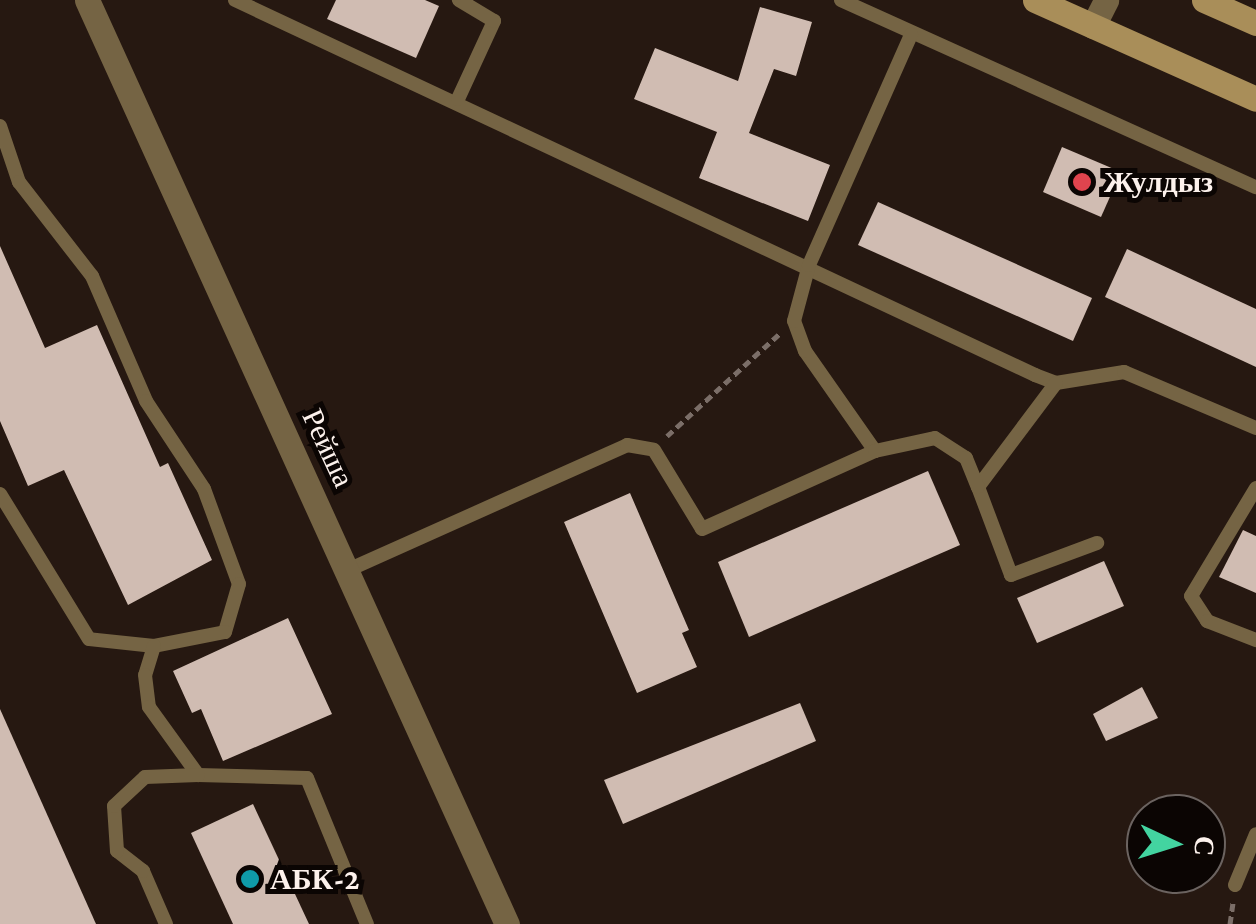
<!DOCTYPE html>
<meta charset="utf-8">
<style>
body{margin:0}
#map{position:relative;width:1256px;height:924px;overflow:hidden;background:#261811;font-family:"Crimson Pro",serif}
div>[style]{position:absolute}
.building>*{inset:0;background:#d0bcb2}
.path>*{height:5px;margin-top:-2.5px;transform-origin:0;background:repeating-linear-gradient(90deg,#7b6e68 0 8px,transparent 0 13px)}
.service>*{height:14px;margin:-7px;padding:0 7px;transform-origin:7px;border-radius:7px;background:#756444}
.minor>*{height:25px;margin:-12.5px;padding:0 12.5px;transform-origin:12.5px;border-radius:12.5px;background:#756444}
.secondary>*{height:25px;margin:-12.5px;padding:0 12.5px;transform-origin:12.5px;border-radius:12.5px;background:#a98e59}
.dots>*{width:28px;height:28px;translate:-50% -50%;box-sizing:border-box;border:5px solid #0b0503;border-radius:50%}
span{translate:-50% -50%;white-space:nowrap;text-align:center;line-height:1.15;-webkit-text-stroke:10px #0b0503;paint-order:stroke}
.poi-label{font-size:30px;color:#fcf1ec;font-weight:700}
.left{translate:0 -50%;text-align:left}
.street-label{font-size:30px;color:#fcf1ec}
.north{position:absolute;left:1126px;top:794px;width:100px;height:100px;box-sizing:border-box;background:#0b0503;border:2px solid #6b6360;border-radius:50%;rotate:94deg;font-size:28px;font-weight:700;line-height:40px;text-align:center;color:#fcf1ec}
.north::after{content:'';display:block;margin:auto;width:35px;height:45px;background:#43d4a0;clip-path:polygon(50% 0,100% 100%,50% 72%,0 100%)}
</style>
<div id="map">
<div class="building">
<i style="clip-path:polygon(336px 0,425px 0,439px 6px,416px 58px,327px 19px)"></i>
<i style="clip-path:polygon(760px 7px,812px 22px,796px 76px,774px 69px,749px 133px,830px 165px,808px 221px,699px 178px,717px 132px,634px 99px,655px 48px,738px 81px)"></i>
<i style="clip-path:polygon(1062px 147px,1121px 172px,1101px 217px,1043px 192px)"></i>
<i style="clip-path:polygon(878px 202px,1092px 298px,1073px 341px,858px 245px)"></i>
<i style="clip-path:polygon(0 246px,45px 348px,97px 325px,160px 467px,168px 463px,212px 560px,128px 605px,64px 470px,28px 486px,0 421px)"></i>
<i style="clip-path:polygon(1127px 249px,1256px 309px,1256px 367px,1105px 297px)"></i>
<i style="clip-path:polygon(928px 471px,960px 545px,749px 637px,718px 562px)"></i>
<i style="clip-path:polygon(630px 493px,689px 630px,682px 633px,697px 667px,637px 693px,564px 522px)"></i>
<i style="clip-path:polygon(1243px 530px,1256px 536px,1256px 593px,1219px 577px)"></i>
<i style="clip-path:polygon(1104px 561px,1124px 606px,1037px 643px,1017px 598px)"></i>
<i style="clip-path:polygon(288px 618px,332px 714px,223px 761px,201px 709px,192px 713px,173px 671px)"></i>
<i style="clip-path:polygon(1142px 687px,1158px 718px,1106px 741px,1093px 714px)"></i>
<i style="clip-path:polygon(800px 703px,816px 741px,623px 824px,604px 780px)"></i>
<i style="clip-path:polygon(0 709px,96px 924px,0 924px)"></i>
<i style="clip-path:polygon(253px 804px,309px 924px,233px 924px,191px 833px)"></i>
</div>
<div class="path">
<i style="left:667px;top:436px;width:153px;rotate:-42.3deg"></i>
<i style="left:1230px;top:924px;width:22px;rotate:-82deg"></i>
</div>
<div class="service">
<i style="left:235px;top:0;width:884px;rotate:25.11deg"></i>
<i style="left:1035px;top:375px;width:22px;rotate:21deg"></i>
<i style="left:1056px;top:383px;width:69px;rotate:-9.2deg"></i>
<i style="left:1124px;top:372px;width:143px;rotate:23deg"></i>
<i style="left:841px;top:0;width:455px;rotate:24.3deg"></i>
<i style="left:458px;top:99px;width:86px;rotate:-65.2deg"></i>
<i style="left:494px;top:21px;width:41px;rotate:-149deg"></i>
<i style="left:0;top:126px;width:59px;rotate:71.3deg"></i>
<i style="left:19px;top:182px;width:119px;rotate:52.2deg"></i>
<i style="left:92px;top:276px;width:136px;rotate:66.6deg"></i>
<i style="left:146px;top:401px;width:105px;rotate:56.6deg"></i>
<i style="left:204px;top:489px;width:101px;rotate:69.8deg"></i>
<i style="left:239px;top:584px;width:50px;rotate:106.3deg"></i>
<i style="left:225px;top:632px;width:72px;rotate:168.8deg"></i>
<i style="left:154px;top:646px;width:65px;rotate:-173.9deg"></i>
<i style="left:89px;top:639px;width:170px;rotate:-121.5deg"></i>
<i style="left:1056px;top:383px;width:130px;rotate:126.9deg"></i>
<i style="left:978px;top:487px;width:94px;rotate:69.4deg"></i>
<i style="left:1011px;top:575px;width:92px;rotate:-20.4deg"></i>
<i style="left:875px;top:451px;width:122px;rotate:-125deg"></i>
<i style="left:805px;top:351px;width:32px;rotate:-110deg"></i>
<i style="left:794px;top:321px;width:58px;rotate:-75deg"></i>
<i style="left:809px;top:265px;width:252px;rotate:-66.1deg"></i>
<i style="left:1256px;top:488px;width:126px;rotate:121deg"></i>
<i style="left:1191px;top:596px;width:30px;rotate:57deg"></i>
<i style="left:1207px;top:621px;width:53px;rotate:21.2deg"></i>
<i style="left:348px;top:570px;width:306px;rotate:-24.1deg"></i>
<i style="left:627px;top:445px;width:27px;rotate:10deg"></i>
<i style="left:654px;top:450px;width:92px;rotate:58.7deg"></i>
<i style="left:702px;top:529px;width:190px;rotate:-24.3deg"></i>
<i style="left:875px;top:451px;width:61px;rotate:-12.2deg"></i>
<i style="left:935px;top:438px;width:37px;rotate:33deg"></i>
<i style="left:966px;top:458px;width:31px;rotate:68deg"></i>
<i style="left:154px;top:646px;width:30px;rotate:107deg"></i>
<i style="left:145px;top:675px;width:32px;rotate:83deg"></i>
<i style="left:149px;top:707px;width:84px;rotate:54.2deg"></i>
<i style="left:198px;top:775px;width:109px;rotate:1.6deg"></i>
<i style="left:307px;top:778px;width:158px;rotate:67.7deg"></i>
<i style="left:1235px;top:885px;width:55px;rotate:-67.6deg"></i>
<i style="left:166px;top:924px;width:58px;rotate:-113.5deg"></i>
<i style="left:143px;top:871px;width:33px;rotate:-142deg"></i>
<i style="left:117px;top:851px;width:45px;rotate:-93.8deg"></i>
<i style="left:114px;top:806px;width:42px;rotate:-43.1deg"></i>
<i style="left:145px;top:777px;width:53px;rotate:-2.2deg"></i>
</div>
<div class="minor">
<i style="left:87px;top:0;width:1015px;rotate:65.56deg"></i>
<i style="left:1093px;top:26px;width:29px;rotate:-63deg"></i>
</div>
<div class="secondary">
<i style="left:1035px;top:0;width:242px;rotate:24.1deg"></i>
<i style="left:1204px;top:0;width:57px;rotate:23.9deg"></i>
</div>
<div class="dots">
<i style="left:1082px;top:182px;background:#e0444e"></i>
<i style="left:250px;top:879px;background:#0f9aa8"></i>
</div>
<div class="poi-label">
<span class="left" style="left:1104px;top:182px">Жулдыз</span>
<span class="left" style="left:270px;top:879px">АБК-2</span>
</div>
<div class="street-label">
<span style="left:328px;top:448px;rotate:65deg">Рейша</span>
</div>
<div class="north">С</div>
</div>
